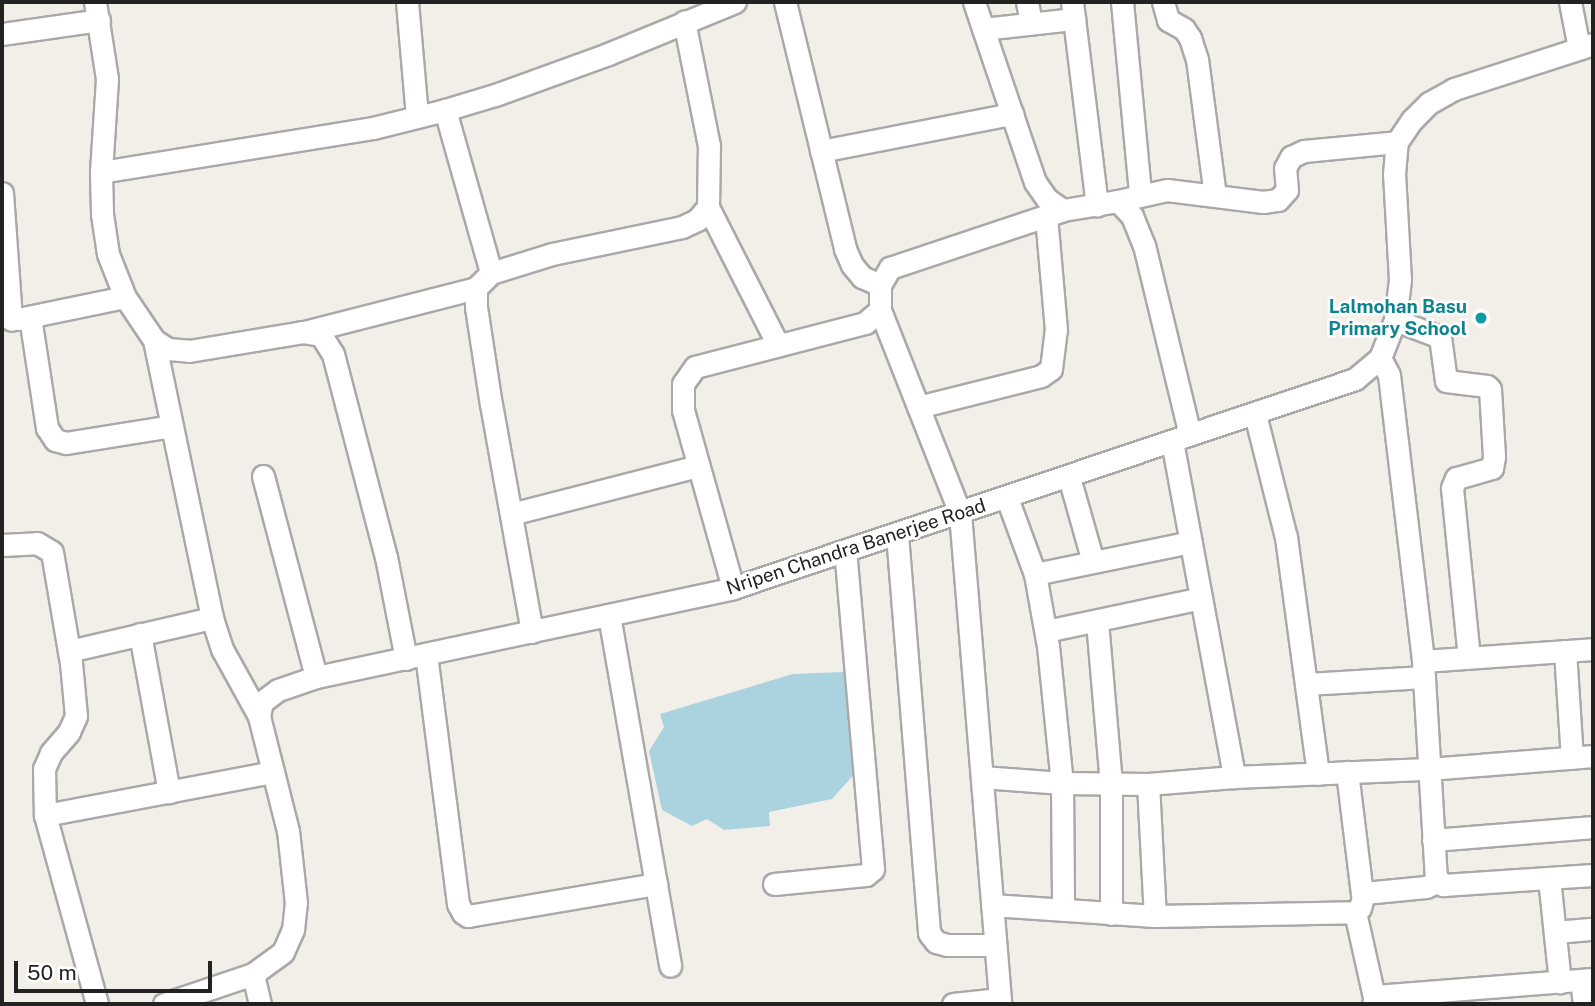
<!DOCTYPE html>
<style>
body{margin:0}
#map{position:relative;width:1595px;height:1006px;overflow:hidden;background:#f2efe9;font-family:"Public Sans",sans-serif}
div>[style]{position:absolute}
.water>*{inset:0;background:#aad3df}
.roads{filter:drop-shadow(2px 0 #a9a9a9) drop-shadow(-2px 0 #a9a9a9) drop-shadow(0 2px #a9a9a9) drop-shadow(0 -2px #a9a9a9)}
.minor>*{height:21px;margin:-10.5px;padding:0 10.5px;transform-origin:10.5px;border-radius:10.5px;background:#fff}
.dots>*{width:19px;height:19px;translate:-50% -50%;box-sizing:border-box;border:4px solid #fff;border-radius:50%}
span{translate:-50% -50%;white-space:nowrap;text-align:center;line-height:1.15;-webkit-text-stroke:5px #fff;paint-order:stroke}
.culture-label{font-size:19px;color:#0d838f;font-weight:700}
.right{translate:-100% -50%;text-align:right}
.street-label{font-size:19px;color:#222}
.frame{position:absolute;inset:0;border:4px solid #222;pointer-events:none}
.scale{position:absolute;left:14px;top:961px;width:198px;height:32px;box-sizing:border-box;border:4px solid #222;border-top:0;padding-left:9px;font-size:21px;line-height:24px;white-space:nowrap;color:#222;-webkit-text-stroke:5px #fff;paint-order:stroke}
</style>
<div id="map">
<div class="water">
<i style="clip-path:polygon(844px 672px,857px 771px,832px 799px,769px 812px,770px 826px,724px 830px,707px 819px,692px 826px,662px 810px,649px 751px,664px 727px,660px 714px,793px 674px)"></i>
</div>
<div class="roads">
<div class="minor">
<i style="left:95px;top:2px;width:78px;rotate:81.1deg"></i>
<i style="left:107px;top:79px;width:93px;rotate:93.7deg"></i>
<i style="left:101px;top:172px;width:42px;rotate:88.6deg"></i>
<i style="left:102px;top:214px;width:40px;rotate:81.5deg"></i>
<i style="left:108px;top:254px;width:46px;rotate:68.4deg"></i>
<i style="left:125px;top:297px;width:52px;rotate:56deg"></i>
<i style="left:154px;top:340px;width:17px;rotate:33deg"></i>
<i style="left:168px;top:349px;width:21px;rotate:5deg"></i>
<i style="left:189px;top:351px;width:115px;rotate:-9.5deg"></i>
<i style="left:302px;top:332px;width:19px;rotate:9deg"></i>
<i style="left:321px;top:335px;width:22px;rotate:58deg"></i>
<i style="left:333px;top:354px;width:210px;rotate:75.4deg"></i>
<i style="left:386px;top:557px;width:104px;rotate:78.9deg"></i>
<i style="left:407px;top:2px;width:115px;rotate:85deg"></i>
<i style="left:785px;top:2px;width:254px;rotate:76.3deg"></i>
<i style="left:845px;top:249px;width:17px;rotate:66deg"></i>
<i style="left:852px;top:265px;width:16px;rotate:50deg"></i>
<i style="left:862px;top:277px;width:20px;rotate:24deg"></i>
<i style="left:974px;top:2px;width:190px;rotate:71.3deg"></i>
<i style="left:1035px;top:182px;width:21px;rotate:55deg"></i>
<i style="left:1047px;top:199px;width:19px;rotate:35deg"></i>
<i style="left:1063px;top:210px;width:56px;rotate:-9.3deg"></i>
<i style="left:1118px;top:201px;width:21px;rotate:47deg"></i>
<i style="left:1132px;top:216px;width:31px;rotate:68deg"></i>
<i style="left:1144px;top:245px;width:195px;rotate:76.4deg"></i>
<i style="left:1027px;top:2px;width:21px;rotate:79deg"></i>
<i style="left:1072px;top:2px;width:205px;rotate:83deg"></i>
<i style="left:1122px;top:2px;width:193px;rotate:84.6deg"></i>
<i style="left:1163px;top:2px;width:19px;rotate:74deg"></i>
<i style="left:1168px;top:20px;width:18px;rotate:29deg"></i>
<i style="left:1184px;top:29px;width:11px;rotate:56deg"></i>
<i style="left:1190px;top:38px;width:22px;rotate:72deg"></i>
<i style="left:1197px;top:59px;width:137px;rotate:82.5deg"></i>
<i style="left:1570px;top:2px;width:47px;rotate:78.9deg"></i>
<i style="left:983px;top:29px;width:92px;rotate:-6.3deg"></i>
<i style="left:2px;top:34px;width:98px;rotate:-8.2deg"></i>
<i style="left:445px;top:110px;width:169px;rotate:74.2deg"></i>
<i style="left:821px;top:151px;width:195px;rotate:-11deg"></i>
<i style="left:101px;top:172px;width:276px;rotate:-9.2deg"></i>
<i style="left:373px;top:128px;width:74px;rotate:-14deg"></i>
<i style="left:445px;top:110px;width:52px;rotate:-16.7deg"></i>
<i style="left:495px;top:95px;width:120px;rotate:-19.9deg"></i>
<i style="left:608px;top:54px;width:137px;rotate:-22.3deg"></i>
<i style="left:2px;top:193px;width:127px;rotate:85.9deg"></i>
<i style="left:1118px;top:201px;width:50px;rotate:-12.7deg"></i>
<i style="left:1167px;top:190px;width:97px;rotate:7.1deg"></i>
<i style="left:1263px;top:202px;width:15px;rotate:-8deg"></i>
<i style="left:1278px;top:200px;width:13px;rotate:-48deg"></i>
<i style="left:1287px;top:190px;width:22px;rotate:-95deg"></i>
<i style="left:1285px;top:168px;width:13px;rotate:-61deg"></i>
<i style="left:1291px;top:157px;width:14px;rotate:-25deg"></i>
<i style="left:1304px;top:151px;width:93px;rotate:-5.5deg"></i>
<i style="left:708px;top:207px;width:155px;rotate:63.1deg"></i>
<i style="left:880px;top:310px;width:218px;rotate:68.5deg"></i>
<i style="left:960px;top:513px;width:493px;rotate:85.3deg"></i>
<i style="left:30px;top:317px;width:112px;rotate:81.3deg"></i>
<i style="left:47px;top:428px;width:14px;rotate:56deg"></i>
<i style="left:55px;top:440px;width:11px;rotate:15deg"></i>
<i style="left:66px;top:443px;width:107px;rotate:-9.1deg"></i>
<i style="left:18px;top:319px;width:109px;rotate:-11.6deg"></i>
<i style="left:1395px;top:320px;width:48px;rotate:20.7deg"></i>
<i style="left:1440px;top:337px;width:44px;rotate:82.2deg"></i>
<i style="left:1446px;top:381px;width:41px;rotate:7deg"></i>
<i style="left:1487px;top:386px;width:4px;rotate:45deg"></i>
<i style="left:1490px;top:389px;width:68px;rotate:86.6deg"></i>
<i style="left:1494px;top:457px;width:11px;rotate:100deg"></i>
<i style="left:1492px;top:468px;width:37px;rotate:164deg"></i>
<i style="left:1456px;top:478px;width:11px;rotate:112deg"></i>
<i style="left:1452px;top:488px;width:170px;rotate:84.3deg"></i>
<i style="left:304px;top:332px;width:178px;rotate:-14.3deg"></i>
<i style="left:154px;top:340px;width:284px;rotate:78.2deg"></i>
<i style="left:212px;top:618px;width:33px;rotate:72deg"></i>
<i style="left:222px;top:649px;width:77px;rotate:61.1deg"></i>
<i style="left:1380px;top:358px;width:19px;rotate:62deg"></i>
<i style="left:1389px;top:375px;width:288px;rotate:83.2deg"></i>
<i style="left:1423px;top:661px;width:216px;rotate:86.6deg"></i>
<i style="left:1436px;top:877px;width:11px;rotate:49deg"></i>
<i style="left:1443px;top:885px;width:150px;rotate:-3.8deg"></i>
<i style="left:918px;top:407px;width:127px;rotate:-14.1deg"></i>
<i style="left:1041px;top:376px;width:12px;rotate:-35deg"></i>
<i style="left:1051px;top:369px;width:39px;rotate:-83deg"></i>
<i style="left:1056px;top:330px;width:114px;rotate:-95deg"></i>
<i style="left:1255px;top:414px;width:127px;rotate:75.9deg"></i>
<i style="left:1286px;top:537px;width:239px;rotate:82.3deg"></i>
<i style="left:1172px;top:441px;width:342px;rotate:79.5deg"></i>
<i style="left:263px;top:476px;width:208px;rotate:75.2deg"></i>
<i style="left:1069px;top:477px;width:88px;rotate:74.2deg"></i>
<i style="left:1007px;top:498px;width:81px;rotate:69.8deg"></i>
<i style="left:1035px;top:574px;width:73px;rotate:79.8deg"></i>
<i style="left:1048px;top:646px;width:138px;rotate:84.2deg"></i>
<i style="left:1062px;top:783px;width:127px;rotate:89.5deg"></i>
<i style="left:511px;top:514px;width:193px;rotate:-14.4deg"></i>
<i style="left:897px;top:534px;width:400px;rotate:85.4deg"></i>
<i style="left:929px;top:933px;width:11px;rotate:52deg"></i>
<i style="left:936px;top:942px;width:11px;rotate:15deg"></i>
<i style="left:947px;top:945px;width:48px"></i>
<i style="left:2px;top:545px;width:35px;rotate:-3deg"></i>
<i style="left:37px;top:543px;width:17px;rotate:31deg"></i>
<i style="left:52px;top:552px;width:113px;rotate:80.3deg"></i>
<i style="left:71px;top:663px;width:53px;rotate:84.6deg"></i>
<i style="left:76px;top:716px;width:17px;rotate:114deg"></i>
<i style="left:69px;top:732px;width:28px;rotate:131deg"></i>
<i style="left:51px;top:753px;width:17px;rotate:114deg"></i>
<i style="left:44px;top:769px;width:46px;rotate:88.8deg"></i>
<i style="left:45px;top:815px;width:196px;rotate:74.6deg"></i>
<i style="left:1035px;top:574px;width:159px;rotate:-11.6deg"></i>
<i style="left:733px;top:588px;width:185px;rotate:-105.7deg"></i>
<i style="left:683px;top:410px;width:26px;rotate:-90deg"></i>
<i style="left:683px;top:384px;width:21px;rotate:-55deg"></i>
<i style="left:695px;top:367px;width:176px;rotate:-14.5deg"></i>
<i style="left:865px;top:323px;width:20px;rotate:-41deg"></i>
<i style="left:880px;top:310px;width:25px;rotate:-90deg"></i>
<i style="left:880px;top:285px;width:20px;rotate:-60deg"></i>
<i style="left:890px;top:268px;width:182px;rotate:-18.5deg"></i>
<i style="left:609px;top:615px;width:356px;rotate:80.1deg"></i>
<i style="left:1097px;top:621px;width:164px;rotate:85.1deg"></i>
<i style="left:1111px;top:784px;width:130px;rotate:90deg"></i>
<i style="left:1046px;top:631px;width:158px;rotate:-12deg"></i>
<i style="left:532px;top:632px;width:231px;rotate:-100.2deg"></i>
<i style="left:491px;top:405px;width:99px;rotate:-98.7deg"></i>
<i style="left:476px;top:307px;width:19px;rotate:-90deg"></i>
<i style="left:476px;top:288px;width:21px;rotate:-45deg"></i>
<i style="left:491px;top:273px;width:64px;rotate:-17.3deg"></i>
<i style="left:552px;top:254px;width:133px;rotate:-11.7deg"></i>
<i style="left:682px;top:227px;width:17px;rotate:-25deg"></i>
<i style="left:697px;top:220px;width:17px;rotate:-50deg"></i>
<i style="left:708px;top:207px;width:61px;rotate:-89.1deg"></i>
<i style="left:709px;top:146px;width:127px;rotate:-101.3deg"></i>
<i style="left:140px;top:634px;width:161px;rotate:79.6deg"></i>
<i style="left:69px;top:651px;width:147px;rotate:-13deg"></i>
<i style="left:1565px;top:651px;width:107px;rotate:86.3deg"></i>
<i style="left:426px;top:654px;width:252px;rotate:82.7deg"></i>
<i style="left:458px;top:904px;width:10px;rotate:61deg"></i>
<i style="left:463px;top:913px;width:6px;rotate:31deg"></i>
<i style="left:468px;top:916px;width:191px;rotate:-9.7deg"></i>
<i style="left:1423px;top:661px;width:170px;rotate:-4deg"></i>
<i style="left:1307px;top:684px;width:117px;rotate:-3.4deg"></i>
<i style="left:1347px;top:772px;width:123px;rotate:83deg"></i>
<i style="left:982px;top:777px;width:80px;rotate:4.3deg"></i>
<i style="left:1062px;top:783px;width:86px;rotate:0.7deg"></i>
<i style="left:1148px;top:784px;width:86px;rotate:-4.7deg"></i>
<i style="left:1234px;top:777px;width:194px;rotate:-2.4deg"></i>
<i style="left:1428px;top:769px;width:166px;rotate:-4.5deg"></i>
<i style="left:1148px;top:784px;width:132px;rotate:87deg"></i>
<i style="left:45px;top:815px;width:232px;rotate:-10.7deg"></i>
<i style="left:1433px;top:840px;width:161px;rotate:-4.6deg"></i>
<i style="left:1549px;top:878px;width:105px;rotate:84deg"></i>
<i style="left:774px;top:884px;width:92px;rotate:-5.6deg"></i>
<i style="left:866px;top:875px;width:9px;rotate:-41deg"></i>
<i style="left:873px;top:869px;width:318px;rotate:-95deg"></i>
<i style="left:992px;top:905px;width:163px;rotate:3.9deg"></i>
<i style="left:1155px;top:916px;width:200px;rotate:-1.1deg"></i>
<i style="left:1355px;top:912px;width:6px;rotate:-39deg"></i>
<i style="left:1360px;top:908px;width:16px;rotate:-75deg"></i>
<i style="left:1364px;top:893px;width:62px;rotate:-5.5deg"></i>
<i style="left:1426px;top:887px;width:14px;rotate:-25deg"></i>
<i style="left:1355px;top:912px;width:87px;rotate:77.4deg"></i>
<i style="left:1555px;top:932px;width:38px;rotate:-5deg"></i>
<i style="left:253px;top:974px;width:31px;rotate:77deg"></i>
<i style="left:1581px;top:980px;width:24px;rotate:83deg"></i>
<i style="left:164px;top:1004px;width:94px;rotate:-18.6deg"></i>
<i style="left:253px;top:974px;width:37px;rotate:-36deg"></i>
<i style="left:283px;top:952px;width:24px;rotate:-66deg"></i>
<i style="left:293px;top:930px;width:27px;rotate:-84deg"></i>
<i style="left:296px;top:903px;width:72px;rotate:-96.3deg"></i>
<i style="left:288px;top:831px;width:119px;rotate:-104.2deg"></i>
<i style="left:259px;top:716px;width:14px;rotate:-78deg"></i>
<i style="left:262px;top:702px;width:20px;rotate:-37deg"></i>
<i style="left:278px;top:690px;width:40px;rotate:-18.9deg"></i>
<i style="left:316px;top:677px;width:426px;rotate:-12deg"></i>
<i style="left:733px;top:588px;width:656px;rotate:-18.57deg"></i>
<i style="left:1355px;top:379px;width:33px;rotate:-40deg"></i>
<i style="left:1380px;top:358px;width:41px;rotate:-68.5deg"></i>
<i style="left:1395px;top:320px;width:40px;rotate:-82.9deg"></i>
<i style="left:1400px;top:280px;width:106px;rotate:-93.2deg"></i>
<i style="left:1394px;top:174px;width:32px;rotate:-85deg"></i>
<i style="left:1397px;top:142px;width:27px;rotate:-56deg"></i>
<i style="left:1412px;top:120px;width:24px;rotate:-45deg"></i>
<i style="left:1429px;top:103px;width:29px;rotate:-29deg"></i>
<i style="left:1454px;top:89px;width:146px;rotate:-17.9deg"></i>
<i style="left:953px;top:1004px;width:47px;rotate:-6.1deg"></i>
<i style="left:1373px;top:1004px;width:9px;rotate:-69deg"></i>
<i style="left:1376px;top:996px;width:218px;rotate:-4.5deg"></i>
</div>
</div>
<div class="dots">
<i style="left:1481px;top:318px;background:#0f9aa8"></i>
</div>
<div class="culture-label">
<span class="right" style="left:1467px;top:318px">Lalmohan Basu<br>Primary School</span>
</div>
<div class="street-label">
<span style="left:856px;top:547px;rotate:-18deg">Nripen Chandra Banerjee Road</span>
</div>
<div class="frame"></div>
<div class="scale">50 m</div>
</div>
